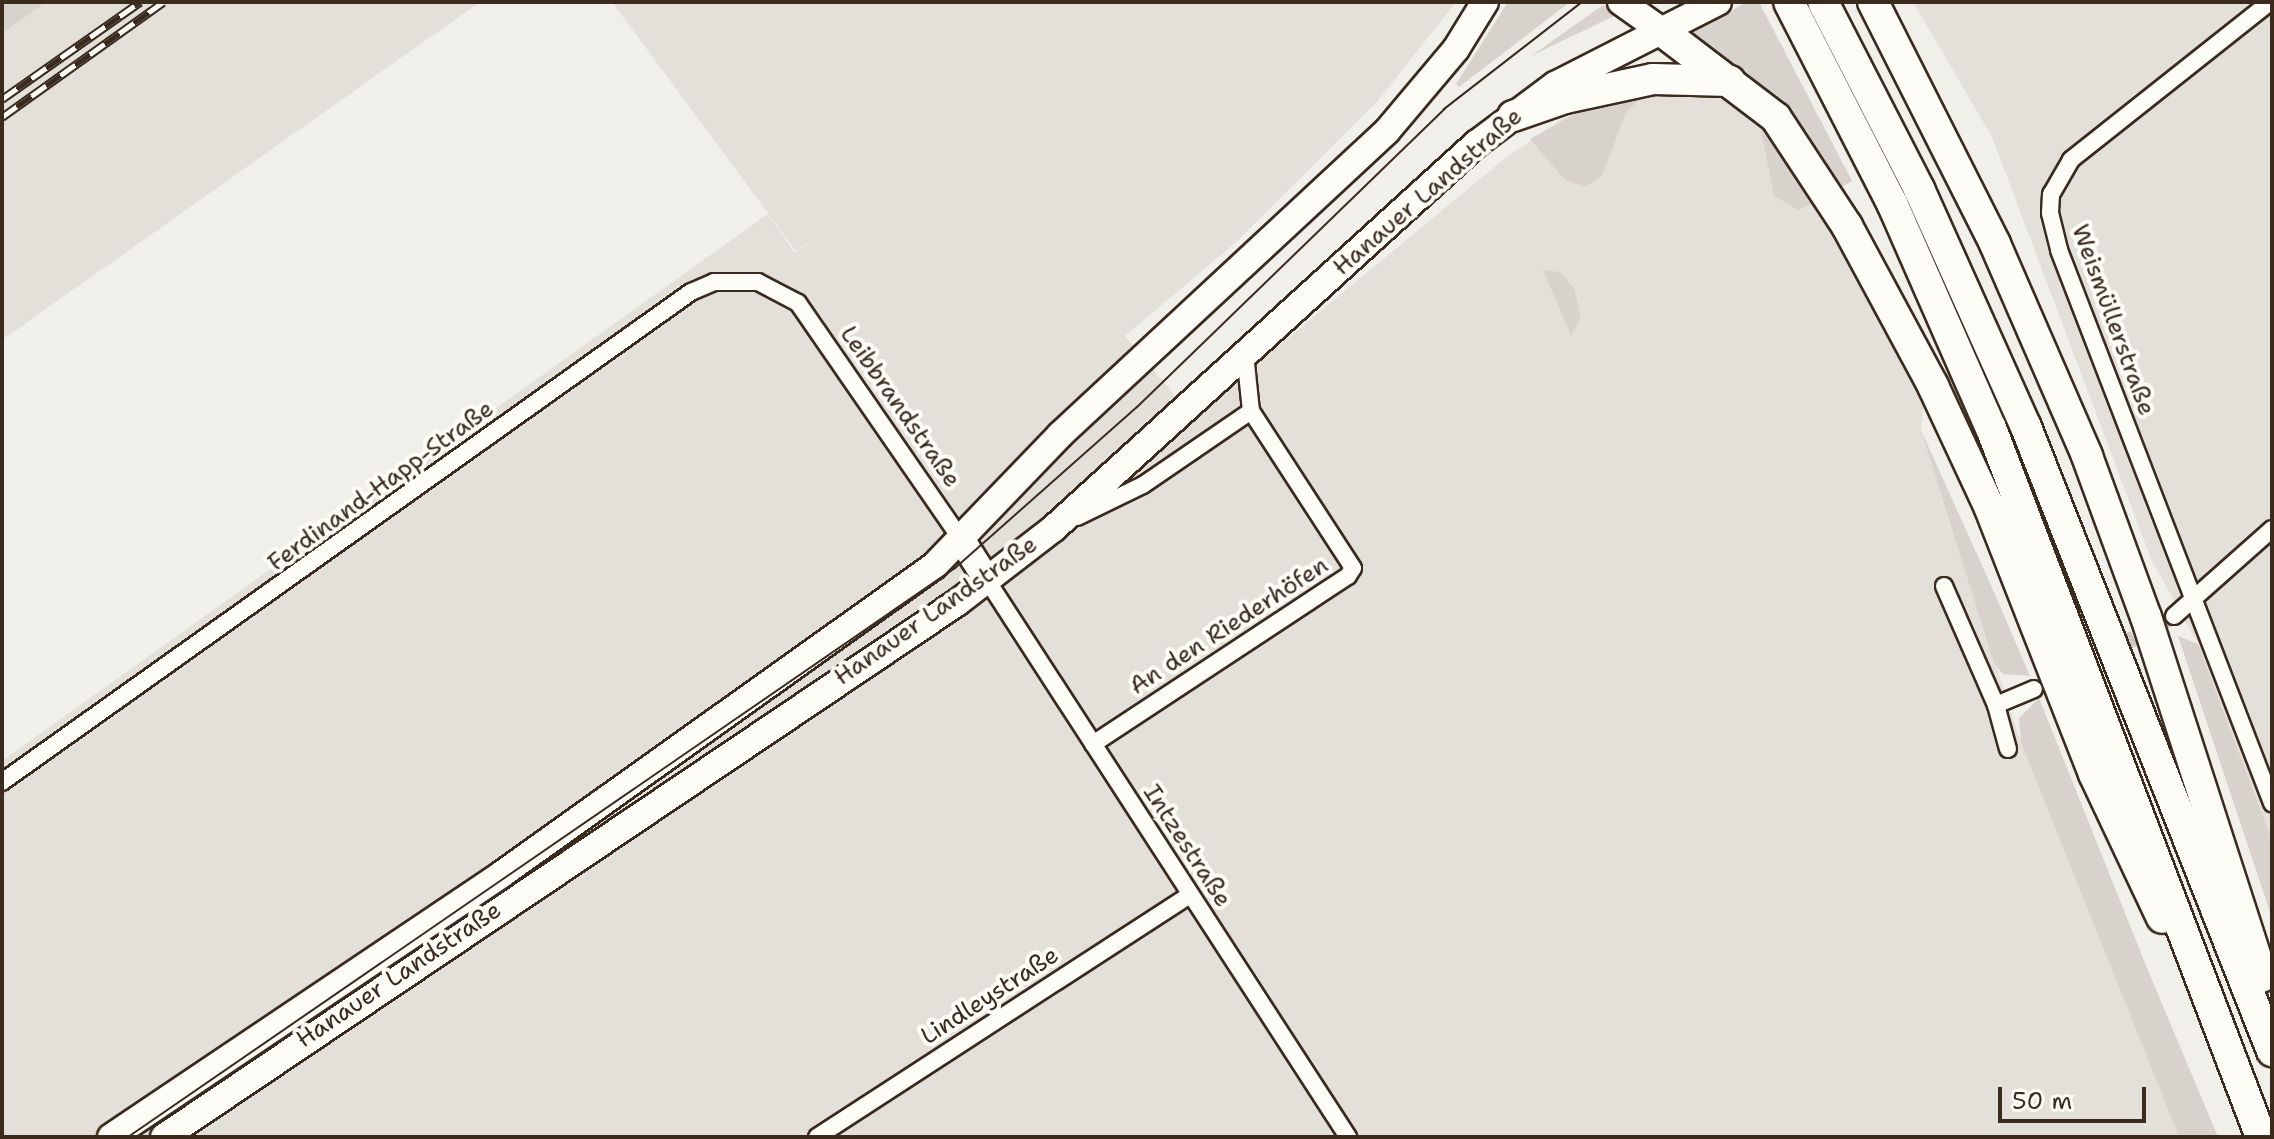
<!DOCTYPE html>
<meta charset="utf-8">
<style>
body{margin:0}
#map{position:relative;width:2274px;height:1139px;overflow:hidden;background:#f1efea;font-family:"Shantell Sans",sans-serif}
div>[style]{position:absolute}
.built>*{inset:0;background:#e3e0da}
.green>*{inset:0;background:#d7d2cc}
.minor-tunnel>*{height:16px;margin-top:-8px;transform-origin:0;background:repeating-linear-gradient(90deg,#cdc8c1 0 16px,transparent 0 24px)}
.roads{filter:drop-shadow(2px 0 #3b2a1e) drop-shadow(-2px 0 #3b2a1e) drop-shadow(0 2px #3b2a1e) drop-shadow(0 -2px #3b2a1e)}
.minor>*{height:16px;margin:-8px;padding:0 8px;transform-origin:8px;border-radius:8px;background:#fdfcf7}
.primary>*{height:26px;margin:-13px;padding:0 13px;transform-origin:13px;border-radius:13px;background:#fdfcf7}
.motorway>*{height:30px;margin:-15px;padding:0 15px;transform-origin:15px;border-radius:15px;background:#fdfcf7}
.tram>*{height:2px;margin:-1px;padding:0 1px;transform-origin:1px;border-radius:1px;background:#3b2a1e}
.rail>*{height:9px;margin-top:-4.5px;transform-origin:0;background:repeating-linear-gradient(90deg,#fdfcf7 0 18px,#3b2a1e 0 36px);box-sizing:border-box;border-block:2px solid #3b2a1e}
span{translate:-50% -50%;white-space:nowrap;text-align:center;line-height:1.15;-webkit-text-stroke:8px #fdfcf7;paint-order:stroke}
.street-label{font-size:24px;color:#3b2a1e}
.frame{position:absolute;inset:0;border:4px solid #3b2a1e;pointer-events:none}
.scale{position:absolute;left:1998px;top:1087px;width:148px;height:36px;box-sizing:border-box;border:4px solid #3b2a1e;border-top:0;padding-left:10px;font-size:24px;line-height:28px;white-space:nowrap;color:#3b2a1e;-webkit-text-stroke:6px #fdfcf7;paint-order:stroke}
</style>
<div id="map">
<div class="built">
<i style="clip-path:polygon(46px 2px,480px 2px,2px 340px,2px 34px)"></i>
<i style="clip-path:polygon(612px 2px,1456px 2px,1377px 102px,1235px 243px,1125px 336px,1193px 417px,1504px 159px,1564px 118px,1666px 89px,1721px 95px,1767px 127px,1818px 201px,1924px 397px,1921px 430px,2021px 743px,2179px 1137px,2px 1137px,2px 761px,768px 214px,795px 253px,819px 236px,796px 251px)"></i>
<i style="clip-path:polygon(1913px 2px,2272px 2px,2272px 840px,2198px 644px,2151px 559px,1992px 137px)"></i>
</div>
<div class="green">
<i style="clip-path:polygon(2px 2px,46px 2px,2px 34px)"></i>
<i style="clip-path:polygon(1508px 2px,1570px 2px,1459px 87px,1456px 84px)"></i>
<i style="clip-path:polygon(1747px 2px,1759px 2px,1852px 181px,1839px 189px,1782px 102px,1689px 34px)"></i>
<i style="clip-path:polygon(1603px 5px,1616px 15px,1531px 56px)"></i>
<i style="clip-path:polygon(1645px 95px,1626px 112px,1602px 176px,1585px 187px,1565px 180px,1530px 139px,1582px 110px)"></i>
<i style="clip-path:polygon(1759px 120px,1818px 201px,1798px 210px,1774px 196px)"></i>
<i style="clip-path:polygon(1543px 270px,1560px 272px,1574px 288px,1581px 316px,1571px 336px)"></i>
<i style="clip-path:polygon(1921px 430px,1994px 592px,2030px 676px,2003px 674px,1994px 663px)"></i>
<i style="clip-path:polygon(2178px 636px,2198px 644px,2272px 840px,2272px 918px)"></i>
<i style="clip-path:polygon(2039px 698px,2147px 968px,2218px 1137px,2179px 1137px,2021px 743px,2019px 718px)"></i>
</div>
<div class="minor-tunnel">
<i style="left:2078px;top:669px;width:110px;rotate:-28.9deg"></i>
</div>
<div class="roads">
<div class="minor">
<i style="left:2270px;top:2px;width:254px;rotate:141.6deg"></i>
<i style="left:2071px;top:160px;width:39px;rotate:120deg"></i>
<i style="left:2051px;top:194px;width:19px;rotate:93deg"></i>
<i style="left:2050px;top:213px;width:38px;rotate:76deg"></i>
<i style="left:2059px;top:250px;width:593px;rotate:68.93deg"></i>
<i style="left:1077px;top:517px;width:73px;rotate:-25.9deg"></i>
<i style="left:1143px;top:485px;width:131px;rotate:-34.4deg"></i>
<i style="left:987px;top:580px;width:664px;rotate:57.05deg"></i>
<i style="left:1944px;top:586px;width:130px;rotate:66.4deg"></i>
<i style="left:2174px;top:616px;width:131px;rotate:-41.6deg"></i>
<i style="left:1093px;top:744px;width:305px;rotate:-33.4deg"></i>
<i style="left:1348px;top:576px;width:9px;rotate:-58deg"></i>
<i style="left:1353px;top:568px;width:187px;rotate:-123deg"></i>
<i style="left:1251px;top:411px;width:57px;rotate:-96deg"></i>
<i style="left:2008px;top:749px;width:46px;rotate:-105.3deg"></i>
<i style="left:1996px;top:705px;width:41px;rotate:-22.8deg"></i>
<i style="left:2px;top:782px;width:845px;rotate:-35.42deg"></i>
<i style="left:691px;top:292px;width:25px;rotate:-23deg"></i>
<i style="left:714px;top:282px;width:44px"></i>
<i style="left:758px;top:282px;width:45px;rotate:27.7deg"></i>
<i style="left:798px;top:303px;width:287px;rotate:55.4deg"></i>
<i style="left:817px;top:1137px;width:444px;rotate:-33deg"></i>
</div>
<div class="primary">
<i style="left:1621px;top:2px;width:50px;rotate:35.3deg"></i>
<i style="left:961px;top:539px;width:49px;rotate:57.6deg"></i>
<i style="left:111px;top:1137px;width:471px;rotate:-33.9deg"></i>
<i style="left:502px;top:874px;width:531px;rotate:-35.49deg"></i>
<i style="left:934px;top:566px;width:182px;rotate:-46.1deg"></i>
<i style="left:1060px;top:435px;width:446px;rotate:-42.9deg"></i>
<i style="left:1387px;top:131px;width:107px;rotate:-49.9deg"></i>
<i style="left:1456px;top:49px;width:55px;rotate:-58.3deg"></i>
<i style="left:164px;top:1137px;width:957px;rotate:-33.97deg"></i>
<i style="left:958px;top:602px;width:121px;rotate:-37.6deg"></i>
<i style="left:1054px;top:528px;width:571px;rotate:-42.3deg"></i>
<i style="left:1476px;top:144px;width:99px;rotate:-36.8deg"></i>
<i style="left:1555px;top:85px;width:183px;rotate:-27deg"></i>
</div>
<div class="motorway">
<i style="left:1789px;top:2px;width:226px;rotate:62.9deg"></i>
<i style="left:1892px;top:203px;width:246px;rotate:66.3deg"></i>
<i style="left:1991px;top:428px;width:759px;rotate:69.15deg"></i>
<i style="left:1823px;top:2px;width:210px;rotate:62.8deg"></i>
<i style="left:1919px;top:189px;width:261px;rotate:65.8deg"></i>
<i style="left:2026px;top:427px;width:671px;rotate:68.48deg"></i>
<i style="left:1873px;top:2px;width:271px;rotate:63.2deg"></i>
<i style="left:1995px;top:244px;width:231px;rotate:66.5deg"></i>
<i style="left:2087px;top:456px;width:171px;rotate:69.9deg"></i>
<i style="left:2146px;top:617px;width:378px;rotate:72.1deg"></i>
<i style="left:1662px;top:31px;width:143px;rotate:37.3deg"></i>
<i style="left:1776px;top:118px;width:129px;rotate:56.7deg"></i>
<i style="left:1847px;top:226px;width:182px;rotate:61.7deg"></i>
<i style="left:1933px;top:386px;width:132px;rotate:65deg"></i>
<i style="left:1989px;top:506px;width:288px;rotate:68.6deg"></i>
<i style="left:2094px;top:774px;width:159px;rotate:64.7deg"></i>
<i style="left:1513px;top:116px;width:55px;rotate:-19.1deg"></i>
<i style="left:1565px;top:98px;width:90px;rotate:-12.2deg"></i>
<i style="left:1653px;top:79px;width:77px;rotate:1.5deg"></i>
</div>
</div>
<div class="tram">
<i style="left:128px;top:1137px;width:1004px;rotate:-34.53deg"></i>
<i style="left:955px;top:568px;width:243px;rotate:-41.5deg"></i>
<i style="left:1137px;top:407px;width:428px;rotate:-44.1deg"></i>
<i style="left:1444px;top:109px;width:175px;rotate:-37.8deg"></i>
</div>
<div class="rail">
<i style="left:2px;top:99px;width:169px;rotate:-35.1deg"></i>
<i style="left:2px;top:117px;width:198px;rotate:-35.5deg"></i>
</div>
<div class="street-label">
<span style="left:1428px;top:192px;rotate:-41deg">Hanauer Landstraße</span>
<span style="left:2113px;top:320px;rotate:70deg">Weismüllerstraße</span>
<span style="left:900px;top:407px;rotate:55deg">Leibbrandstraße</span>
<span style="left:381px;top:486px;rotate:-36deg">Ferdinand-Happ-Straße</span>
<span style="left:936px;top:611px;rotate:-35deg">Hanauer Landstraße</span>
<span style="left:1229px;top:626px;rotate:-33deg">An den Riederhöfen</span>
<span style="left:1187px;top:846px;rotate:57deg">Intzestraße</span>
<span style="left:399px;top:975px;rotate:-34deg">Hanauer Landstraße</span>
<span style="left:990px;top:996px;rotate:-33deg">Lindleystraße</span>
</div>
<div class="frame"></div>
<div class="scale">50 m</div>
</div>
